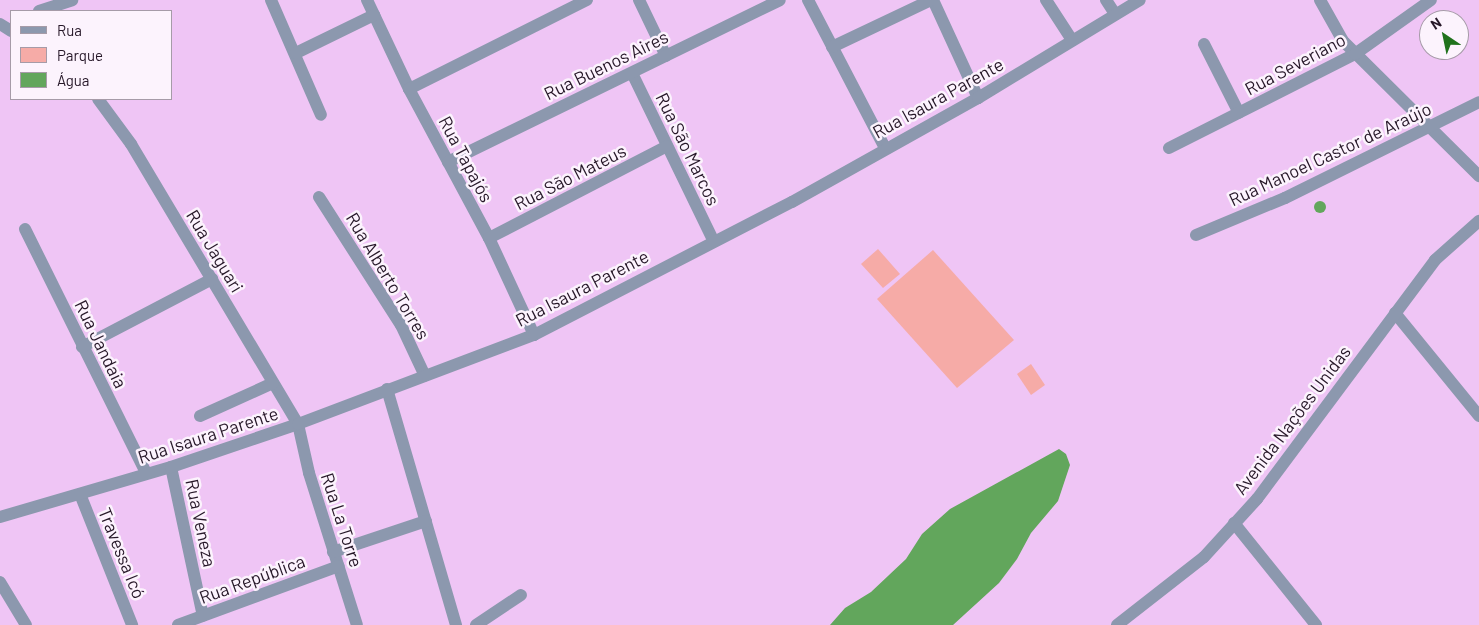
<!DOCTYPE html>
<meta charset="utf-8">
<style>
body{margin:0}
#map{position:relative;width:1479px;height:625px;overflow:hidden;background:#efc5f5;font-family:Barlow,sans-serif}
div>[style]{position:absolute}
.green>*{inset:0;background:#f6aba7}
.water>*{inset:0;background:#62a65c}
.round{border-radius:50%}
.minor>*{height:12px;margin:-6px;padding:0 6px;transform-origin:6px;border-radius:6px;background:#8c98ae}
span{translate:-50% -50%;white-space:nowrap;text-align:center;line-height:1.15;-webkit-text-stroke:5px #fcf3fd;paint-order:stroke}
.street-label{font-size:18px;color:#261728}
.legend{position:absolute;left:10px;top:10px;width:162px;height:90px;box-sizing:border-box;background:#fcf3fd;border:1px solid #a69ba8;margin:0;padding:6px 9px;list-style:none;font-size:15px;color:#261728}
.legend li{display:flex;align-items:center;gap:10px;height:25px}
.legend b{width:25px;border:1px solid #a69ba8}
.north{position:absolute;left:1419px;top:10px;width:50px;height:50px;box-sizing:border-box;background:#fcf3fd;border:1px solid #a69ba8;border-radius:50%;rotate:326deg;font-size:14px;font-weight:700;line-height:20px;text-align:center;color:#261728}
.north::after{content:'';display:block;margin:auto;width:18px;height:22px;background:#20721c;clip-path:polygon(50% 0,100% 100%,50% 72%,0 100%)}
</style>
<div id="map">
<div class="green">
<i style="clip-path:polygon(878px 249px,900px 274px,883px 288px,861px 264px)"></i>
<i style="clip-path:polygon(933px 250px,1014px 340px,957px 388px,877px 299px)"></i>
<i style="clip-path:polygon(1031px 364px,1045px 385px,1031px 395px,1017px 374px)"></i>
</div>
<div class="water">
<i class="round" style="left:1314px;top:201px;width:12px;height:12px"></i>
<i style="clip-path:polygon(1059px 449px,1066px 454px,1070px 465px,1058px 501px,1031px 533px,1017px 559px,999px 583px,953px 625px,830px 625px,845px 608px,871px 592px,906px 559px,922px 534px,950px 509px)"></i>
</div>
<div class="minor">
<i style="left:271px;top:0;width:125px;rotate:66.5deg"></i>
<i style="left:367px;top:0;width:98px;rotate:64.7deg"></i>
<i style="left:409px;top:89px;width:169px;rotate:61.8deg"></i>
<i style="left:489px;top:238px;width:107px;rotate:65.1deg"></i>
<i style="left:639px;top:0;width:62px;rotate:64.3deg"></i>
<i style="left:808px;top:0;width:167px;rotate:62.5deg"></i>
<i style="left:933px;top:0;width:108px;rotate:65.3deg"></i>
<i style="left:1046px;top:0;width:48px;rotate:57deg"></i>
<i style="left:1106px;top:0;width:17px;rotate:57deg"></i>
<i style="left:1320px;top:0;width:47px;rotate:60.7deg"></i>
<i style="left:1343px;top:41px;width:192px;rotate:44.8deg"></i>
<i style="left:39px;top:11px;width:35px;rotate:-18deg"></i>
<i style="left:0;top:24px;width:13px;rotate:32deg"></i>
<i style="left:1204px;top:44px;width:77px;rotate:63.1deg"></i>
<i style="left:832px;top:47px;width:110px;rotate:-25.4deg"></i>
<i style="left:296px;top:53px;width:87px;rotate:-26deg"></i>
<i style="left:632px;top:73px;width:186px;rotate:64.1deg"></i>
<i style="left:409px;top:89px;width:199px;rotate:-26.6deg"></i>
<i style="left:98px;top:99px;width:56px;rotate:53.7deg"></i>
<i style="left:131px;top:144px;width:326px;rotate:59.2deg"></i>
<i style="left:298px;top:424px;width:50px;rotate:77.3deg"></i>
<i style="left:309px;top:473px;width:159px;rotate:72.5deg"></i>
<i style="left:1169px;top:148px;width:208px;rotate:-26.8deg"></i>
<i style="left:1355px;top:54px;width:93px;rotate:-35.4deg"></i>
<i style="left:448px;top:162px;width:369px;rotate:-26deg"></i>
<i style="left:319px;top:197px;width:152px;rotate:57.4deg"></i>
<i style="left:401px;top:325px;width:56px;rotate:64.8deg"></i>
<i style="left:25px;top:229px;width:272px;rotate:63.6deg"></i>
<i style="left:1196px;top:235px;width:96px;rotate:-22.6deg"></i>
<i style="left:1285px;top:198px;width:216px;rotate:-26.3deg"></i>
<i style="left:489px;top:238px;width:200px;rotate:-27.3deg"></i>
<i style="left:1395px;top:313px;width:133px;rotate:50.8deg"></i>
<i style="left:82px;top:347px;width:147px;rotate:-27.6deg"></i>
<i style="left:387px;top:389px;width:246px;rotate:73.7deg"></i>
<i style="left:200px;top:416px;width:80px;rotate:-24.3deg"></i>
<i style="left:171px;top:467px;width:152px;rotate:77.9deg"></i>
<i style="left:80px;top:494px;width:141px;rotate:68.3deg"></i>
<i style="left:0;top:517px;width:178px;rotate:-16.3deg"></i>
<i style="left:171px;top:467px;width:134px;rotate:-18.7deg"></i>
<i style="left:298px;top:424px;width:252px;rotate:-20.7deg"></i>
<i style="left:534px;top:335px;width:290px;rotate:-27.3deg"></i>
<i style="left:792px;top:202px;width:213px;rotate:-29.2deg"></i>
<i style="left:978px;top:98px;width:189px;rotate:-31.2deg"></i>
<i style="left:1234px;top:523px;width:131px;rotate:51.2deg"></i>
<i style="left:333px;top:552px;width:98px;rotate:-18.4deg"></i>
<i style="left:0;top:582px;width:50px;rotate:58.8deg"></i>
<i style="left:178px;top:625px;width:171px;rotate:-20.1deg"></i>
<i style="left:476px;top:625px;width:54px;rotate:-33.7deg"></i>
<i style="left:1117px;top:625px;width:110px;rotate:-38deg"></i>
<i style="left:1204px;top:557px;width:79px;rotate:-47.6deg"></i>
<i style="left:1257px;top:499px;width:298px;rotate:-53.3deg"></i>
<i style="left:1435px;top:260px;width:59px;rotate:-41.6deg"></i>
</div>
<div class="street-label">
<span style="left:1295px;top:64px;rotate:-28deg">Rua Severiano</span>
<span style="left:606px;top:65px;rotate:-26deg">Rua Buenos Aires</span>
<span style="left:938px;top:98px;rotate:-29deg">Rua Isaura Parente</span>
<span style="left:688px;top:149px;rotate:64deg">Rua São Marcos</span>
<span style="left:1330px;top:154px;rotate:-25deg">Rua Manoel Castor de Araújo</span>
<span style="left:466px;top:159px;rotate:62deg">Rua Tapajós</span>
<span style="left:570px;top:177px;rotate:-27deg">Rua São Mateus</span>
<span style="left:215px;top:251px;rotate:59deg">Rua Jaguari</span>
<span style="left:388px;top:276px;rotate:59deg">Rua Alberto Torres</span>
<span style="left:582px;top:288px;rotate:-27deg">Rua Isaura Parente</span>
<span style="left:101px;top:344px;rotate:64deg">Rua Jandaia</span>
<span style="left:1292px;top:420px;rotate:-53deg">Avenida Nações Unidas</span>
<span style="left:208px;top:435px;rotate:-18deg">Rua Isaura Parente</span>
<span style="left:342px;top:520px;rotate:72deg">Rua La Torre</span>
<span style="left:201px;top:523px;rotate:78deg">Rua Veneza</span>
<span style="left:122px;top:553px;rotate:68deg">Travessa Icó</span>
<span style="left:252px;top:579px;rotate:-20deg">Rua República</span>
</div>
<ul class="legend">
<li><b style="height:6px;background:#8c98ae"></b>Rua</li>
<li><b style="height:14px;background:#f6aba7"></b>Parque</li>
<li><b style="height:14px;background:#62a65c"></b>Água</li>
</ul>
<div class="north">N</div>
</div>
